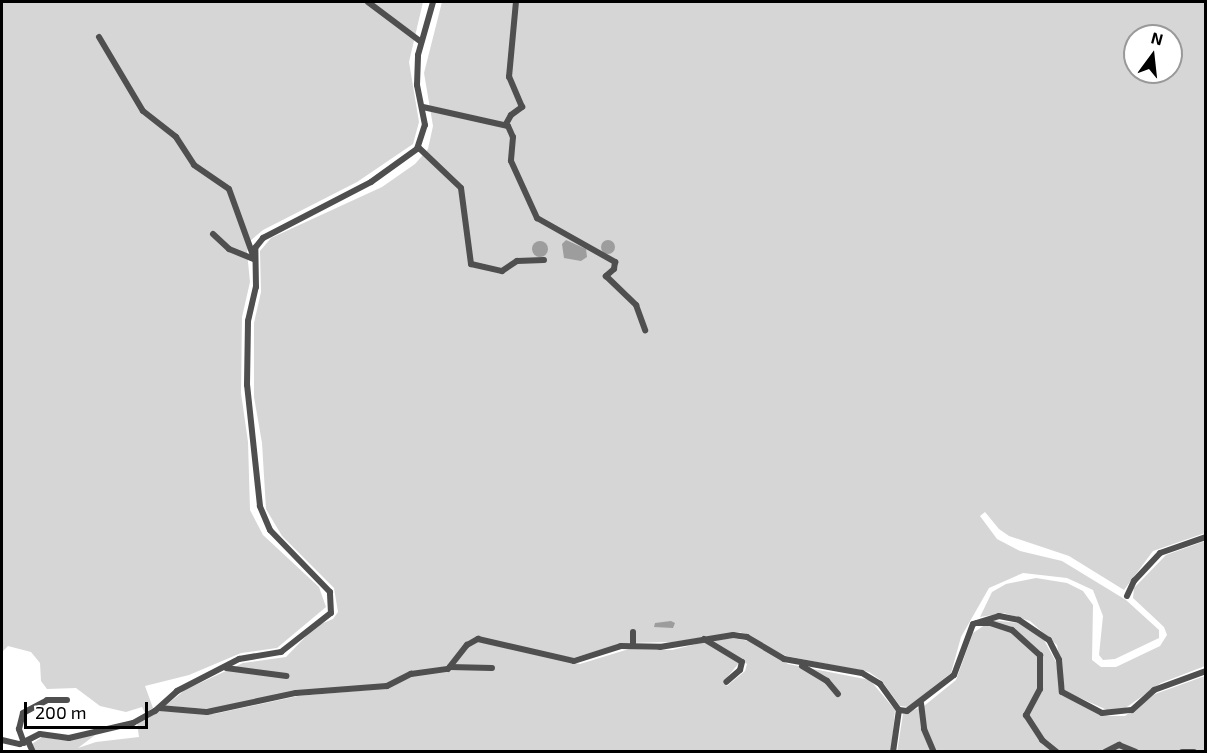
<!DOCTYPE html>
<style>
body{margin:0}
#map{position:relative;width:1207px;height:753px;overflow:hidden;background:#fff;font-family:"Exo 2",sans-serif}
div>[style]{position:absolute}
.green>*{inset:0;background:#d6d6d6}
.water>*{inset:0;background:#9d9d9d}
.round{border-radius:50%}
.minor>*{height:6px;margin:-3px;padding:0 3px;transform-origin:3px;border-radius:3px;background:#4f4f4f}
span{translate:-50% -50%;white-space:nowrap;text-align:center;line-height:1.15;-webkit-text-stroke:5px #fff;paint-order:stroke}
.frame{position:absolute;inset:0;border:3px solid #000;pointer-events:none}
.north{position:absolute;left:1123px;top:24px;width:60px;height:60px;box-sizing:border-box;background:#fff;border:2px solid #999;border-radius:50%;rotate:15deg;font-size:16px;font-weight:700;line-height:24px;text-align:center;color:#000}
.north::after{content:'';display:block;margin:auto;width:21px;height:27px;background:#000;clip-path:polygon(50% 0,100% 100%,50% 72%,0 100%)}
.scale{position:absolute;left:24px;top:702px;width:124px;height:27px;box-sizing:border-box;border:3px solid #000;border-top:0;padding-left:8px;font-size:18px;line-height:21px;white-space:nowrap;color:#000;-webkit-text-stroke:4px #fff;paint-order:stroke}
</style>
<div id="map">
<div class="green">
<i style="clip-path:polygon(2px 2px,423px 2px,409px 62px,419px 122px,413px 144px,357px 182px,263px 230px,250px 241px,247px 252px,250px 282px,242px 317px,241px 393px,248px 442px,250px 510px,263px 535px,319px 587px,326px 607px,277px 648px,241px 653px,189px 675px,145px 686px,153px 708px,145px 713px,142px 707px,126px 712px,100px 706px,76px 688px,47px 689px,41px 681px,40px 663px,31px 652px,8px 646px,2px 652px)"></i>
<i style="clip-path:polygon(evenodd,442px 2px,1205px 2px,1205px 533px,1153px 551px,1124px 590px,1069px 556px,1009px 536px,999px 529px,985px 512px,980px 516px,997px 539px,1020px 551px,1062px 561px,1126px 600px,1159px 630px,1159px 638px,1115px 659px,1103px 660px,1099px 655px,1103px 616px,1093px 590px,1067px 578px,1023px 573px,989px 588px,961px 637px,951px 673px,908px 707px,900px 706px,882px 681px,869px 672px,786px 656px,740px 632px,673px 642px,624px 643px,573px 658px,475px 638px,466px 642px,448px 666px,381px 685px,349px 687px,211px 709px,165px 706px,185px 690px,243px 663px,286px 657px,316px 626px,333px 619px,338px 612px,334px 588px,282px 536px,266px 509px,262px 443px,254px 397px,254px 323px,261px 292px,260px 251px,271px 238px,382px 187px,415px 164px,428px 149px,433px 126px,424px 73px,442px 2px,1135px 36px,1171px 36px,1171px 72px,1135px 72px,1135px 36px)"></i>
<i style="clip-path:polygon(1205px 541px,1205px 666px,1161px 683px,1124px 709px,1107px 710px,1065px 691px,1057px 645px,1030px 621px,1004px 613px,980px 617px,992px 592px,1006px 584px,1036px 578px,1067px 583px,1083px 591px,1093px 605px,1092px 660px,1101px 667px,1116px 667px,1160px 646px,1167px 635px,1164px 627px,1133px 598px,1134px 588px,1166px 555px)"></i>
<i style="clip-path:polygon(992px 620px,1019px 623px,1044px 640px,1056px 662px,1061px 695px,1108px 716px,1125px 716px,1155px 694px,1205px 676px,1205px 751px,897px 752px,903px 714px,924px 706px,956px 680px,973px 633px)"></i>
<i style="clip-path:polygon(732px 638px,749px 641px,788px 664px,870px 680px,895px 710px,891px 752px,35px 752px,32px 744px,42px 737px,62px 740px,99px 732px,78px 748px,96px 742px,139px 737px,137px 723px,160px 711px,214px 714px,298px 696px,370px 690px,415px 675px,451px 670px,465px 649px,477px 641px,580px 664px,629px 649px,672px 650px,705px 642px,739px 663px,724px 681px,727px 686px,745px 671px,747px 664px,712px 641px)"></i>
</div>
<div class="water">
<i class="round" style="left:601px;top:240px;width:14px;height:14px"></i>
<i style="clip-path:polygon(566px 240px,586px 249px,587px 257px,581px 261px,564px 258px,562px 244px)"></i>
<i class="round" style="left:532px;top:241px;width:16px;height:16px"></i>
<i style="clip-path:polygon(671px 621px,675px 623px,673px 628px,654px 627px,655px 623px)"></i>
</div>
<div class="minor">
<i style="left:368px;top:2px;width:66px;rotate:37deg"></i>
<i style="left:99px;top:37px;width:86px;rotate:59.3deg"></i>
<i style="left:143px;top:111px;width:42px;rotate:38.2deg"></i>
<i style="left:176px;top:137px;width:33px;rotate:57deg"></i>
<i style="left:194px;top:165px;width:42px;rotate:34.4deg"></i>
<i style="left:229px;top:189px;width:73px;rotate:70.1deg"></i>
<i style="left:423px;top:107px;width:87px;rotate:12.6deg"></i>
<i style="left:508px;top:126px;width:12px;rotate:66deg"></i>
<i style="left:513px;top:137px;width:24px;rotate:95deg"></i>
<i style="left:511px;top:161px;width:63px;rotate:65.5deg"></i>
<i style="left:537px;top:218px;width:90px;rotate:29.4deg"></i>
<i style="left:615px;top:262px;width:7px;rotate:98deg"></i>
<i style="left:614px;top:269px;width:11px;rotate:139deg"></i>
<i style="left:606px;top:276px;width:42px;rotate:44deg"></i>
<i style="left:636px;top:305px;width:27px;rotate:70deg"></i>
<i style="left:506px;top:124px;width:10px;rotate:-61deg"></i>
<i style="left:511px;top:115px;width:14px;rotate:-36deg"></i>
<i style="left:522px;top:107px;width:33px;rotate:-113deg"></i>
<i style="left:509px;top:77px;width:75px;rotate:-84.7deg"></i>
<i style="left:418px;top:147px;width:59px;rotate:43.6deg"></i>
<i style="left:461px;top:188px;width:77px;rotate:82.5deg"></i>
<i style="left:471px;top:264px;width:32px;rotate:13deg"></i>
<i style="left:502px;top:271px;width:18px;rotate:-34deg"></i>
<i style="left:517px;top:261px;width:27px;rotate:-2deg"></i>
<i style="left:213px;top:234px;width:22px;rotate:43deg"></i>
<i style="left:229px;top:249px;width:27px;rotate:22deg"></i>
<i style="left:1127px;top:596px;width:17px;rotate:-65deg"></i>
<i style="left:1134px;top:581px;width:38px;rotate:-47deg"></i>
<i style="left:1160px;top:553px;width:49px;rotate:-19.2deg"></i>
<i style="left:977px;top:623px;width:13px"></i>
<i style="left:990px;top:623px;width:23px;rotate:18deg"></i>
<i style="left:1012px;top:630px;width:38px;rotate:42deg"></i>
<i style="left:1040px;top:655px;width:34px;rotate:90deg"></i>
<i style="left:1040px;top:689px;width:30px;rotate:118deg"></i>
<i style="left:1026px;top:715px;width:30px;rotate:57deg"></i>
<i style="left:1042px;top:740px;width:19px;rotate:39deg"></i>
<i style="left:633px;top:632px;width:14px;rotate:90deg"></i>
<i style="left:704px;top:639px;width:44px;rotate:31.2deg"></i>
<i style="left:742px;top:662px;width:8px;rotate:104deg"></i>
<i style="left:740px;top:670px;width:18px;rotate:139deg"></i>
<i style="left:802px;top:666px;width:29px;rotate:31deg"></i>
<i style="left:827px;top:681px;width:17px;rotate:50deg"></i>
<i style="left:450px;top:667px;width:42px;rotate:1.4deg"></i>
<i style="left:226px;top:668px;width:61px;rotate:7.6deg"></i>
<i style="left:921px;top:703px;width:26px;rotate:83deg"></i>
<i style="left:924px;top:729px;width:25px;rotate:67deg"></i>
<i style="left:159px;top:708px;width:48px;rotate:4.8deg"></i>
<i style="left:207px;top:712px;width:91px;rotate:-12.1deg"></i>
<i style="left:296px;top:693px;width:91px;rotate:-4.4deg"></i>
<i style="left:387px;top:686px;width:27px;rotate:-27deg"></i>
<i style="left:411px;top:674px;width:37px;rotate:-8deg"></i>
<i style="left:448px;top:669px;width:31px;rotate:-52deg"></i>
<i style="left:467px;top:645px;width:13px;rotate:-29deg"></i>
<i style="left:478px;top:639px;width:98px;rotate:12.9deg"></i>
<i style="left:574px;top:661px;width:49px;rotate:-17.7deg"></i>
<i style="left:621px;top:646px;width:39px;rotate:1deg"></i>
<i style="left:660px;top:647px;width:74px;rotate:-9.3deg"></i>
<i style="left:733px;top:635px;width:14px;rotate:8deg"></i>
<i style="left:747px;top:637px;width:43px;rotate:30.7deg"></i>
<i style="left:784px;top:659px;width:79px;rotate:10.2deg"></i>
<i style="left:862px;top:673px;width:21px;rotate:31deg"></i>
<i style="left:880px;top:684px;width:32px;rotate:54deg"></i>
<i style="left:899px;top:710px;width:8px;rotate:7deg"></i>
<i style="left:907px;top:711px;width:59px;rotate:-37.5deg"></i>
<i style="left:954px;top:675px;width:54px;rotate:-69.6deg"></i>
<i style="left:973px;top:624px;width:27px;rotate:-17deg"></i>
<i style="left:999px;top:616px;width:20px;rotate:11deg"></i>
<i style="left:1019px;top:620px;width:36px;rotate:34deg"></i>
<i style="left:1049px;top:640px;width:22px;rotate:63deg"></i>
<i style="left:1059px;top:660px;width:32px;rotate:85deg"></i>
<i style="left:1062px;top:692px;width:45px;rotate:27.7deg"></i>
<i style="left:1102px;top:713px;width:30px;rotate:-6deg"></i>
<i style="left:1132px;top:710px;width:30px;rotate:-42deg"></i>
<i style="left:1154px;top:690px;width:55px;rotate:-20.1deg"></i>
<i style="left:2px;top:740px;width:18px;rotate:13deg"></i>
<i style="left:20px;top:744px;width:22px;rotate:-27deg"></i>
<i style="left:40px;top:734px;width:29px;rotate:8deg"></i>
<i style="left:69px;top:738px;width:66px;rotate:-13.2deg"></i>
<i style="left:133px;top:723px;width:25px;rotate:-29deg"></i>
<i style="left:155px;top:711px;width:30px;rotate:-42deg"></i>
<i style="left:177px;top:691px;width:70px;rotate:-27.3deg"></i>
<i style="left:239px;top:659px;width:43px;rotate:-9.5deg"></i>
<i style="left:281px;top:652px;width:63px;rotate:-38deg"></i>
<i style="left:331px;top:613px;width:21px;rotate:-93deg"></i>
<i style="left:330px;top:592px;width:86px;rotate:-134.1deg"></i>
<i style="left:270px;top:530px;width:26px;rotate:-113deg"></i>
<i style="left:260px;top:506px;width:122px;rotate:-96.1deg"></i>
<i style="left:247px;top:385px;width:64px;rotate:-89.1deg"></i>
<i style="left:248px;top:321px;width:35px;rotate:-77deg"></i>
<i style="left:256px;top:287px;width:39px;rotate:-91deg"></i>
<i style="left:255px;top:248px;width:13px;rotate:-51deg"></i>
<i style="left:263px;top:238px;width:122px;rotate:-27.4deg"></i>
<i style="left:371px;top:182px;width:57px;rotate:-35.7deg"></i>
<i style="left:417px;top:149px;width:25px;rotate:-72deg"></i>
<i style="left:425px;top:125px;width:41px;rotate:-101.3deg"></i>
<i style="left:417px;top:85px;width:30px;rotate:-88deg"></i>
<i style="left:418px;top:55px;width:55px;rotate:-74.2deg"></i>
<i style="left:28px;top:741px;width:12px;rotate:66deg"></i>
<i style="left:24px;top:743px;width:15px;rotate:-110deg"></i>
<i style="left:19px;top:729px;width:16px;rotate:-76deg"></i>
<i style="left:23px;top:713px;width:27px;rotate:-28deg"></i>
<i style="left:47px;top:700px;width:20px"></i>
<i style="left:893px;top:752px;width:42px;rotate:-81.9deg"></i>
<i style="left:1105px;top:752px;width:16px;rotate:-27deg"></i>
<i style="left:1119px;top:745px;width:18px;rotate:22deg"></i>
<i style="left:1182px;top:752px;width:12px"></i>
</div>
<div class="frame"></div>
<div class="north">N</div>
<div class="scale">200 m</div>
</div>
